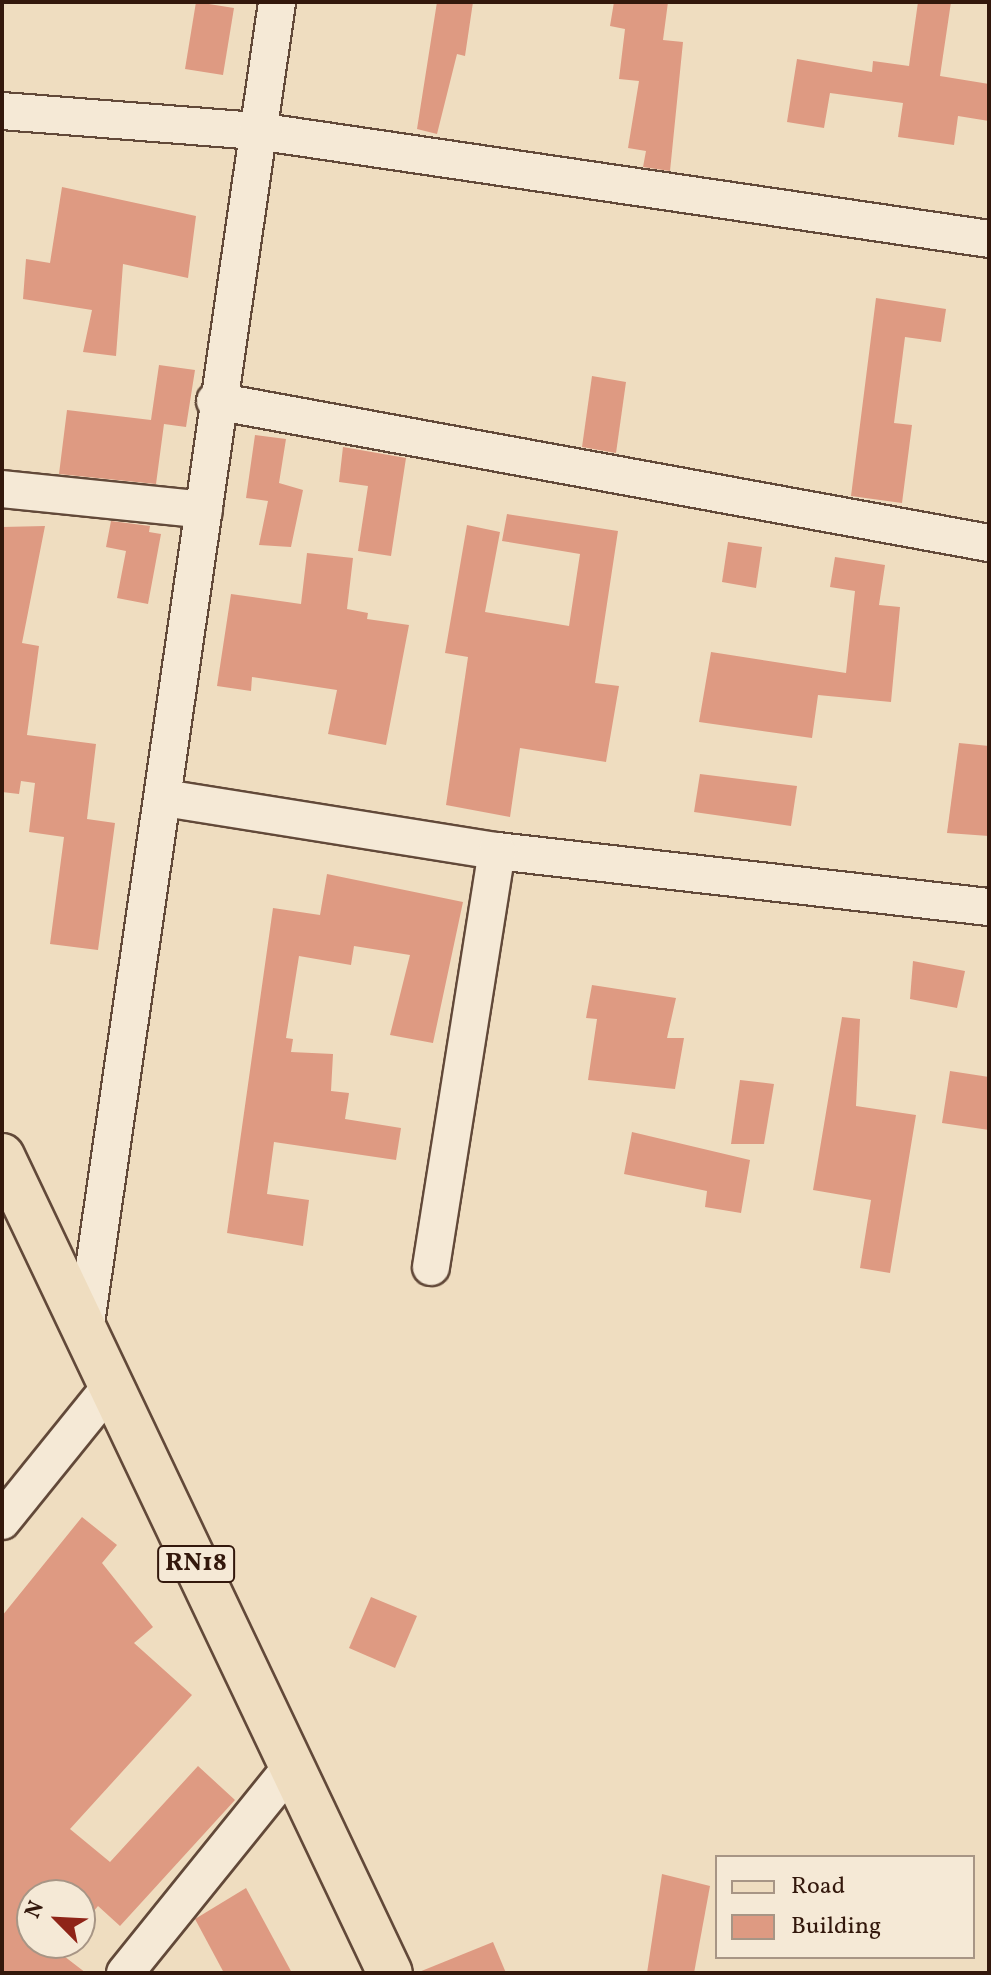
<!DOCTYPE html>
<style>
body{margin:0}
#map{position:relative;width:991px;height:1975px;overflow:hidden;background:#efddc0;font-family:Vollkorn,serif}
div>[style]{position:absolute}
.building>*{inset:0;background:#de9a82}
.roads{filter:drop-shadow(2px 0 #624939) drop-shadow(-2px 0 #624939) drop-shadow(0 2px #624939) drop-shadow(0 -2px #624939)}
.minor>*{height:36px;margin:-18px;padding:0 18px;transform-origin:18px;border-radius:18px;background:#f5e9d6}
.primary>*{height:44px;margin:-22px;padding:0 22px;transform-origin:22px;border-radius:22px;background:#efddc0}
span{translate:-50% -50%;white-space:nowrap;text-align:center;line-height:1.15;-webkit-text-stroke:6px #f5e9d6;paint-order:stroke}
.shield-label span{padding:2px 6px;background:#f5e9d6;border:2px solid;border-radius:6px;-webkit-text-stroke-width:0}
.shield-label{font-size:26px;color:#33180c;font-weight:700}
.frame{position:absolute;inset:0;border:4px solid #33180c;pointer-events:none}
.legend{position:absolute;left:715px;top:1855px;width:260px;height:104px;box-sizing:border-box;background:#f5e9d6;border:2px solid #a79585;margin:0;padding:10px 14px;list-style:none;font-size:24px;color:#33180c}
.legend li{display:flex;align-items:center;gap:16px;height:40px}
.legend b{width:40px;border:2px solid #a79585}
.north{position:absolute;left:16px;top:1879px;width:80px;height:80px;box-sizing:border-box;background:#f5e9d6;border:2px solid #a79585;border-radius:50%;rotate:294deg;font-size:22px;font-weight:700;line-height:32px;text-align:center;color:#33180c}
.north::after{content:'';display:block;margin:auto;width:28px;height:36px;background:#8f2418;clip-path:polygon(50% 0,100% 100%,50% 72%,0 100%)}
</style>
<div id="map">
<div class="building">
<i style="clip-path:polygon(196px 2px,234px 8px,223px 75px,185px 69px)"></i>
<i style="clip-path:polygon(437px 2px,473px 2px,465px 56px,457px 54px,437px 134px,417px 129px)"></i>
<i style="clip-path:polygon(614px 2px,668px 2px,663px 40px,683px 42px,670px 171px,643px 167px,646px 151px,628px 148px,639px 81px,619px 79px,625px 29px,610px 26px)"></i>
<i style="clip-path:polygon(918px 2px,951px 2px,940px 76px,989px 84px,989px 121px,958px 116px,954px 145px,898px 137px,903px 103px,830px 93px,824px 128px,787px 122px,797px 59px,872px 72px,873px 61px,909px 66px)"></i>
<i style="clip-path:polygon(62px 187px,196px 216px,188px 278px,123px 264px,116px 356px,83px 352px,92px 310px,23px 299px,26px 259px,50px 263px)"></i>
<i style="clip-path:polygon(876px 298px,946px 309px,941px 342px,905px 337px,894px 423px,912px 425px,902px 503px,851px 496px)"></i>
<i style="clip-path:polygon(159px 365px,195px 370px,186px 427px,164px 424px,156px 484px,59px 474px,67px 410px,151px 420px)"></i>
<i style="clip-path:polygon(592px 376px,626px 382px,616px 453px,582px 447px)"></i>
<i style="clip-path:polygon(255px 435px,286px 439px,279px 483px,303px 490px,291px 547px,259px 545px,268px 501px,246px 498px)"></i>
<i style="clip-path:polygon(343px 447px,406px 458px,391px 556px,358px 551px,368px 486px,339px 482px)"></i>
<i style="clip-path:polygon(507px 514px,618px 531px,595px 683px,619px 686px,606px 762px,520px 748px,510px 817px,446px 805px,468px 657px,445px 653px,467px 525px,500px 532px,485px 612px,569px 626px,580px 554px,502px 541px)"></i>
<i style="clip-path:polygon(111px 521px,150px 526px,149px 532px,161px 534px,148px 604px,117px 598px,126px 551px,106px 547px)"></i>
<i style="clip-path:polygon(45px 526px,22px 643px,39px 646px,27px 735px,96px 744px,87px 819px,115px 823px,98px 950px,50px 944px,64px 837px,29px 832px,35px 783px,21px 781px,19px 794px,2px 792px,2px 527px)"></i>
<i style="clip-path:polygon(728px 542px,762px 547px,756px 588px,722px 582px)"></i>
<i style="clip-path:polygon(307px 553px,353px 558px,347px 609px,368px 613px,367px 619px,409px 625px,386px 745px,328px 734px,337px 690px,252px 677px,251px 691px,217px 686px,231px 594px,301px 604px)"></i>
<i style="clip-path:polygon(835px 557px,885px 565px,879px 605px,900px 607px,891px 702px,818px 695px,812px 738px,699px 722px,711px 652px,846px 673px,855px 591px,830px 587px)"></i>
<i style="clip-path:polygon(959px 743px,989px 746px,989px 836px,947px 833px)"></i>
<i style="clip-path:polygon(700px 774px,797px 786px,791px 826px,694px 812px)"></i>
<i style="clip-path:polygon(327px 874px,463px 902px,433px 1043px,390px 1035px,410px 955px,354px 946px,351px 965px,299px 956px,286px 1038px,293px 1039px,291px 1052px,333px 1054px,331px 1091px,349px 1093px,345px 1119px,401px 1128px,396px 1160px,274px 1142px,267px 1194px,309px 1200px,303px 1246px,227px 1233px,273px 908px,320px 915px)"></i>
<i style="clip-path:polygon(913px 961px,965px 971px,957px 1008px,910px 999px)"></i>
<i style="clip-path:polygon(592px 985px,676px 998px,667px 1038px,684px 1038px,675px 1089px,588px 1080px,597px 1019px,586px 1018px)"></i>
<i style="clip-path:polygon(842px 1017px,860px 1019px,856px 1106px,916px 1115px,890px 1273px,860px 1268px,871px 1200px,813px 1190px)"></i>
<i style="clip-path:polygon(950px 1071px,989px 1077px,989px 1130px,942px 1123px)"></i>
<i style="clip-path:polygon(740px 1080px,774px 1084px,764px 1144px,731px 1144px)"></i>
<i style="clip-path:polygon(632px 1132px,750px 1160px,741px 1213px,705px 1207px,707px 1191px,624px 1174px)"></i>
<i style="clip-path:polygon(82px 1517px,117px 1545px,102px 1563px,153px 1627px,134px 1643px,192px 1695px,70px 1829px,110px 1862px,198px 1766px,235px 1800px,120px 1926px,98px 1906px,80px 1928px,80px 1895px,32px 1895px,32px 1943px,68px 1943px,60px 1953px,86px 1973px,2px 1973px,2px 1616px)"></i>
<i style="clip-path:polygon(371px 1597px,417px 1616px,395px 1668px,349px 1648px)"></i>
<i style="clip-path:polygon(662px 1874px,710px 1886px,694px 1973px,647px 1973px)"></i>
<i style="clip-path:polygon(246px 1888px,292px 1973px,224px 1973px,195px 1919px)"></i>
<i style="clip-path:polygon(493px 1942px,506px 1973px,419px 1973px,419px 1972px)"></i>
</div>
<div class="roads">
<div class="minor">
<i style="left:2px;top:111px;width:256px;rotate:4.5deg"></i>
<i style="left:257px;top:131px;width:740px;rotate:8.39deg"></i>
<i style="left:215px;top:401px;width:787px;rotate:10.4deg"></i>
<i style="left:2px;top:489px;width:203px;rotate:5.9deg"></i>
<i style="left:165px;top:798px;width:336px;rotate:9.1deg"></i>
<i style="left:497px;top:851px;width:495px;rotate:6.5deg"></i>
<i style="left:431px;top:1267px;width:421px;rotate:-81deg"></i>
<i style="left:85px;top:1330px;width:1342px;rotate:-81.77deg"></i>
<i style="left:2px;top:1521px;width:174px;rotate:-51.1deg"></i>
<i style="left:125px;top:1973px;width:266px;rotate:-51.1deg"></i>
</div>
<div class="primary">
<i style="left:2px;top:1156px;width:904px;rotate:64.6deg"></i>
</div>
</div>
<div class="shield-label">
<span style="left:196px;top:1564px">RN18</span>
</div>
<div class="frame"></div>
<ul class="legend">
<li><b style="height:10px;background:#efddc0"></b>Road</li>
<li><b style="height:22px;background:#de9a82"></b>Building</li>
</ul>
<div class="north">N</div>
</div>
